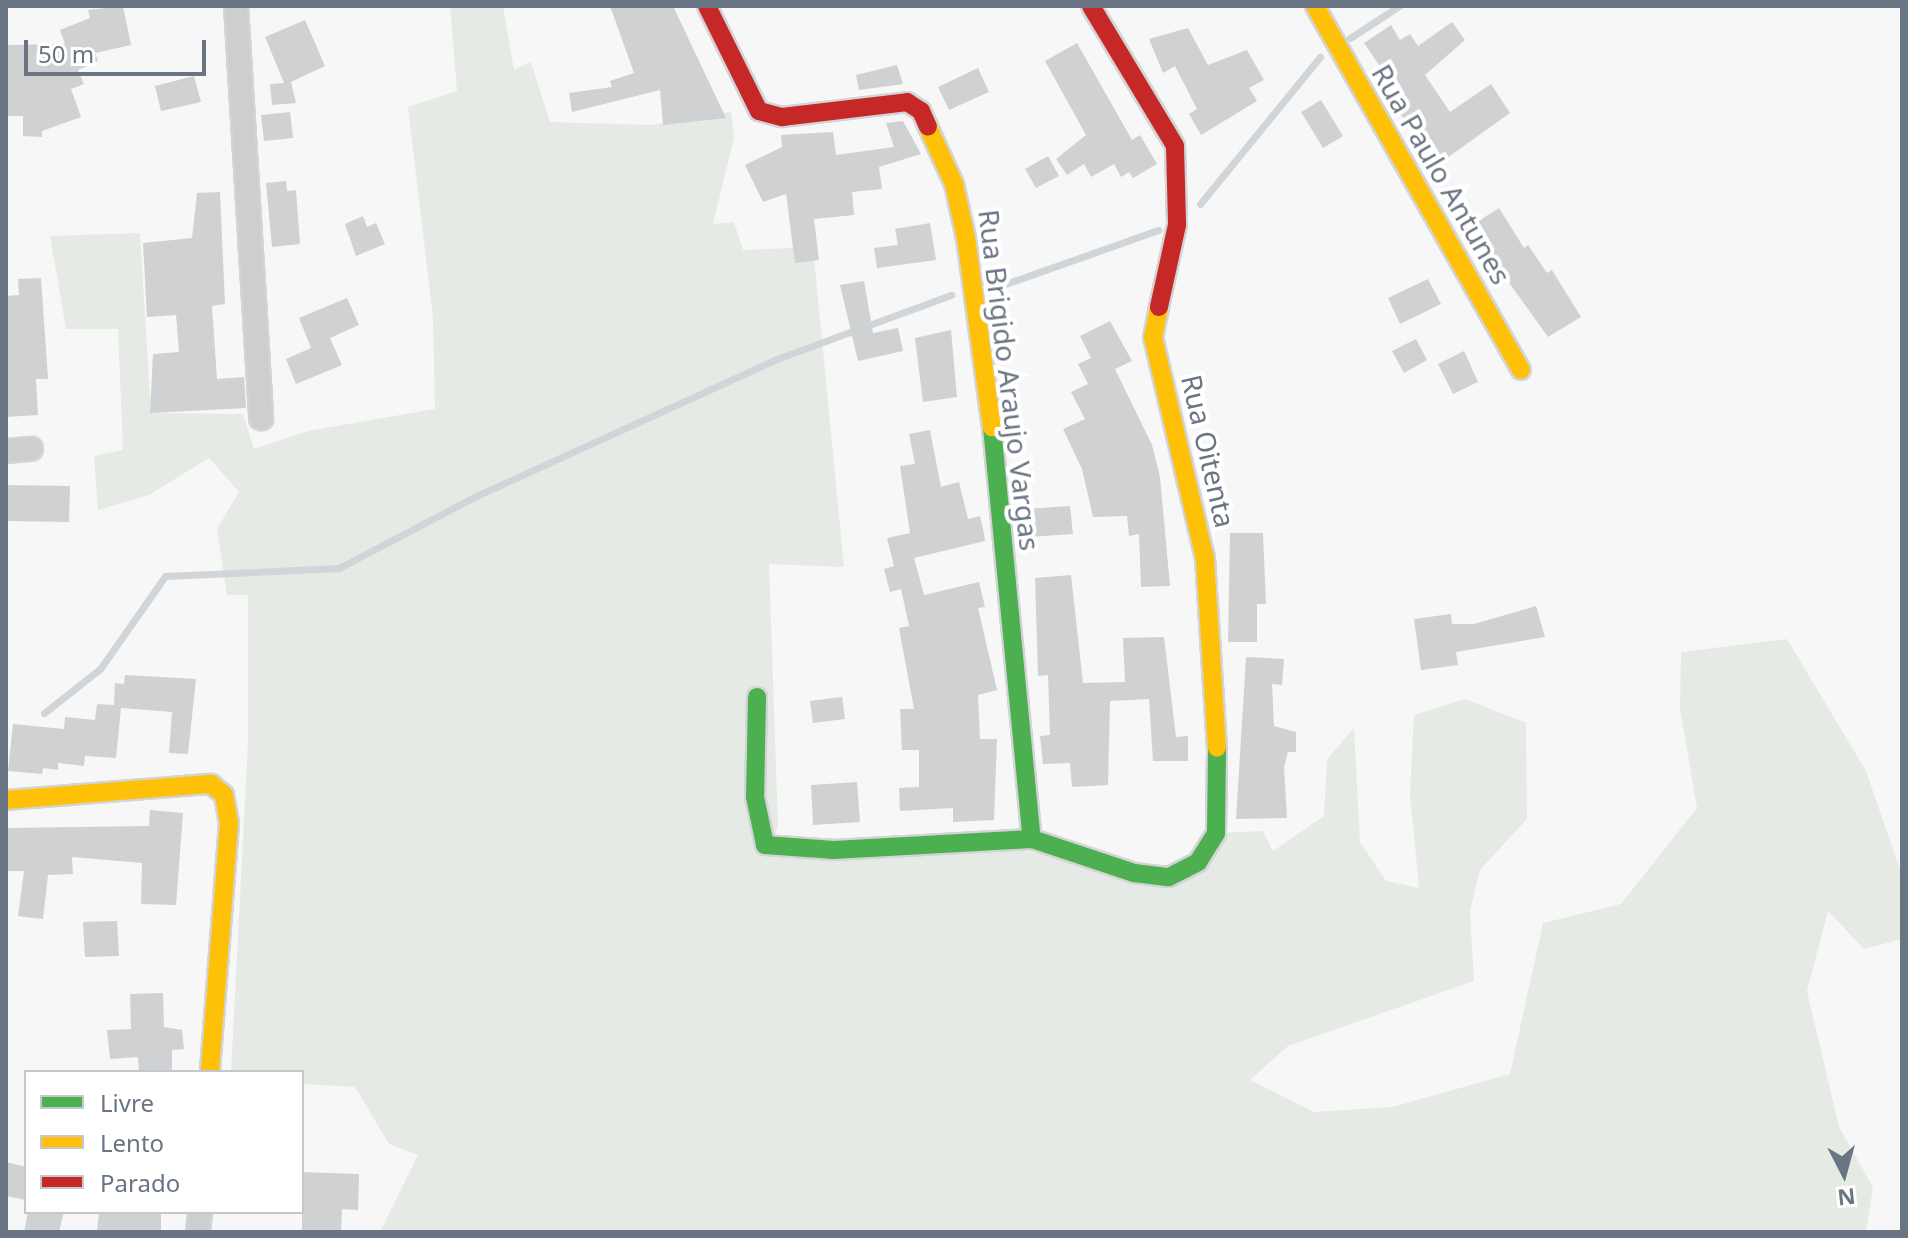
<!DOCTYPE html>
<style>
body{margin:0}
#map{position:relative;width:1908px;height:1238px;overflow:hidden;background:#f7f7f7;font-family:"Noto Sans",sans-serif}
div>[style]{position:absolute}
.green>*{inset:0;background:#e6eae5}
.stream>*{height:7px;margin:-3.5px;padding:0 3.5px;transform-origin:3.5px;border-radius:3.5px;background:#cfd5d8}
.building>*{inset:0;background:#d0d1d2}
.roads{filter:drop-shadow(2px 0 #d3d4d5) drop-shadow(-2px 0 #d3d4d5) drop-shadow(0 2px #d3d4d5) drop-shadow(0 -2px #d3d4d5)}
.street>*{height:22px;margin:-11px;padding:0 11px;transform-origin:11px;border-radius:11px;background:#cdced0}
.fast>*{height:18px;margin:-9px;padding:0 9px;transform-origin:9px;border-radius:9px;background:#4caf50}
.slow>*{height:18px;margin:-9px;padding:0 9px;transform-origin:9px;border-radius:9px;background:#ffc107}
.jam>*{height:18px;margin:-9px;padding:0 9px;transform-origin:9px;border-radius:9px;background:#c62828}
span{translate:-50% -50%;white-space:nowrap;text-align:center;line-height:1.15;-webkit-text-stroke:8px #fff;paint-order:stroke}
.street-label{font-size:28px;color:#6a7584}
.frame{position:absolute;inset:0;border:8px solid #6a7584;pointer-events:none}
.legend{position:absolute;left:24px;top:1070px;width:280px;height:144px;box-sizing:border-box;background:#fff;border:2px solid #c3c8ce;margin:0;padding:10px 14px;list-style:none;font-size:24px;color:#6a7584}
.legend li{display:flex;align-items:center;gap:16px;height:40px}
.legend b{width:40px;border:2px solid #c3c8ce}
.north{position:absolute;left:1804px;top:1134px;width:80px;height:80px;-webkit-text-stroke:6px #fff;paint-order:stroke;rotate:174deg;font-size:22px;font-weight:700;line-height:32px;text-align:center;color:#6a7584}
.north::after{content:'';display:block;margin:auto;width:28px;height:36px;background:#6a7584;clip-path:polygon(50% 0,100% 100%,50% 72%,0 100%)}
.scale{position:absolute;left:24px;top:40px;width:182px;height:36px;box-sizing:border-box;border:4px solid #6a7584;border-top:0;padding-left:10px;font-size:24px;line-height:28px;white-space:nowrap;color:#6a7584;-webkit-text-stroke:6px #fff;paint-order:stroke}
</style>
<div id="map">
<div class="green">
<i style="clip-path:polygon(450px 6px,503px 6px,514px 70px,531px 62px,550px 122px,651px 125px,731px 112px,734px 138px,713px 224px,734px 222px,743px 250px,813px 247px,844px 567px,769px 564px,778px 824px,770px 853px,989px 844px,1169px 877px,1216px 833px,1263px 831px,1273px 851px,1324px 816px,1327px 759px,1354px 728px,1360px 842px,1386px 881px,1419px 888px,1410px 794px,1414px 715px,1465px 699px,1526px 723px,1527px 819px,1480px 870px,1470px 911px,1474px 981px,1288px 1046px,1250px 1080px,1314px 1112px,1392px 1107px,1510px 1074px,1543px 923px,1621px 904px,1697px 808px,1680px 708px,1681px 652px,1787px 639px,1866px 771px,1902px 875px,1902px 939px,1864px 949px,1828px 911px,1807px 991px,1839px 1127px,1873px 1187px,1866px 1232px,380px 1232px,418px 1155px,389px 1144px,355px 1087px,302px 1084px,302px 1072px,231px 1072px,248px 742px,248px 595px,227px 595px,217px 529px,239px 492px,209px 458px,149px 495px,98px 510px,94px 456px,123px 450px,118px 329px,66px 329px,50px 236px,140px 233px,151px 413px,243px 414px,254px 449px,308px 431px,435px 409px,433px 318px,408px 107px,457px 91px)"></i>
</div>
<div class="stream">
<i style="left:1350px;top:38px;width:59px;rotate:-33.1deg"></i>
<i style="left:1200px;top:204px;width:190px;rotate:-50.8deg"></i>
<i style="left:1000px;top:286px;width:168px;rotate:-19.5deg"></i>
<i style="left:44px;top:713px;width:71px;rotate:-38.2deg"></i>
<i style="left:100px;top:669px;width:113px;rotate:-55deg"></i>
<i style="left:165px;top:576px;width:174px;rotate:-2.6deg"></i>
<i style="left:339px;top:568px;width:153px;rotate:-27.7deg"></i>
<i style="left:474px;top:497px;width:330px;rotate:-24.5deg"></i>
<i style="left:774px;top:360px;width:189px;rotate:-20.2deg"></i>
</div>
<div class="building">
<i style="clip-path:polygon(123px 6px,131px 45px,95px 53px,98px 61px,78px 70px,84px 84px,71px 89px,81px 117px,42px 131px,42px 137px,23px 136px,23px 116px,6px 116px,6px 45px,65px 44px,60px 30px,90px 18px,88px 10px)"></i>
<i style="clip-path:polygon(610px 6px,673px 6px,726px 118px,663px 125px,660px 90px,572px 112px,569px 93px,612px 87px,610px 81px,634px 73px)"></i>
<i style="clip-path:polygon(305px 20px,325px 66px,291px 82px,296px 103px,272px 105px,270px 84px,284px 83px,265px 37px)"></i>
<i style="clip-path:polygon(1452px 22px,1465px 40px,1425px 75px,1450px 112px,1491px 84px,1510px 113px,1440px 163px,1390px 102px,1376px 77px,1384px 72px,1364px 43px,1391px 25px,1400px 40px,1410px 34px,1418px 46px)"></i>
<i style="clip-path:polygon(1188px 28px,1208px 65px,1247px 50px,1264px 80px,1249px 88px,1257px 101px,1201px 135px,1189px 114px,1197px 109px,1175px 66px,1163px 73px,1149px 39px)"></i>
<i style="clip-path:polygon(1077px 43px,1132px 140px,1140px 135px,1157px 164px,1133px 178px,1129px 172px,1121px 177px,1114px 164px,1091px 177px,1084px 164px,1067px 175px,1056px 159px,1086px 135px,1045px 61px)"></i>
<i style="clip-path:polygon(897px 65px,903px 84px,859px 90px,856px 75px)"></i>
<i style="clip-path:polygon(978px 68px,989px 92px,949px 110px,938px 87px)"></i>
<i style="clip-path:polygon(194px 76px,201px 102px,161px 111px,155px 86px)"></i>
<i style="clip-path:polygon(1321px 100px,1343px 136px,1323px 148px,1301px 112px)"></i>
<i style="clip-path:polygon(290px 112px,293px 138px,264px 141px,261px 115px)"></i>
<i style="clip-path:polygon(903px 121px,921px 154px,879px 167px,882px 189px,852px 192px,854px 215px,814px 219px,819px 260px,795px 263px,786px 194px,763px 202px,745px 165px,782px 147px,781px 135px,833px 132px,836px 155px,894px 147px,886px 123px)"></i>
<i style="clip-path:polygon(1048px 156px,1059px 176px,1036px 188px,1025px 169px)"></i>
<i style="clip-path:polygon(286px 181px,287px 191px,296px 190px,300px 244px,272px 247px,266px 183px)"></i>
<i style="clip-path:polygon(220px 192px,225px 304px,212px 306px,217px 379px,244px 377px,246px 408px,150px 413px,153px 354px,179px 352px,176px 315px,147px 317px,143px 243px,192px 238px,197px 193px)"></i>
<i style="clip-path:polygon(1499px 208px,1524px 248px,1528px 245px,1547px 273px,1552px 270px,1581px 317px,1548px 337px,1469px 227px)"></i>
<i style="clip-path:polygon(363px 216px,367px 227px,376px 223px,385px 244px,356px 256px,345px 224px)"></i>
<i style="clip-path:polygon(930px 223px,936px 260px,877px 268px,874px 248px,898px 245px,895px 229px)"></i>
<i style="clip-path:polygon(41px 278px,48px 379px,36px 379px,38px 415px,6px 417px,6px 296px,19px 295px,18px 279px)"></i>
<i style="clip-path:polygon(1428px 279px,1441px 304px,1400px 324px,1388px 298px)"></i>
<i style="clip-path:polygon(864px 281px,873px 333px,898px 328px,903px 351px,858px 361px,840px 285px)"></i>
<i style="clip-path:polygon(347px 298px,359px 325px,330px 338px,342px 365px,296px 384px,286px 359px,311px 348px,299px 318px)"></i>
<i style="clip-path:polygon(1110px 321px,1132px 361px,1115px 369px,1152px 445px,1160px 477px,1170px 586px,1141px 587px,1139px 534px,1129px 536px,1127px 516px,1093px 517px,1082px 469px,1063px 429px,1085px 419px,1071px 392px,1088px 384px,1078px 364px,1091px 358px,1080px 336px)"></i>
<i style="clip-path:polygon(951px 330px,957px 397px,923px 402px,915px 338px)"></i>
<i style="clip-path:polygon(1416px 339px,1427px 360px,1404px 373px,1392px 351px)"></i>
<i style="clip-path:polygon(1464px 351px,1478px 382px,1453px 394px,1438px 364px)"></i>
<i style="clip-path:polygon(930px 430px,941px 487px,959px 482px,968px 519px,980px 516px,984px 534px,985px 541px,914px 558px,924px 595px,979px 582px,985px 607px,978px 608px,997px 690px,978px 695px,980px 739px,997px 739px,994px 820px,953px 822px,953px 808px,900px 811px,899px 788px,919px 787px,919px 750px,902px 750px,900px 709px,914px 709px,899px 628px,909px 626px,901px 589px,890px 592px,884px 569px,894px 566px,887px 538px,910px 533px,900px 466px,915px 464px,909px 434px)"></i>
<i style="clip-path:polygon(6px 485px,70px 486px,69px 522px,6px 521px)"></i>
<i style="clip-path:polygon(1070px 506px,1073px 534px,1028px 537px,1026px 509px)"></i>
<i style="clip-path:polygon(1230px 533px,1263px 533px,1266px 604px,1257px 604px,1257px 642px,1228px 642px)"></i>
<i style="clip-path:polygon(1071px 575px,1083px 683px,1125px 682px,1123px 638px,1164px 637px,1176px 737px,1188px 736px,1188px 761px,1153px 761px,1149px 699px,1110px 701px,1108px 785px,1072px 787px,1070px 763px,1043px 764px,1040px 736px,1050px 735px,1048px 675px,1038px 676px,1035px 578px)"></i>
<i style="clip-path:polygon(1536px 606px,1545px 637px,1456px 652px,1458px 665px,1421px 670px,1414px 619px,1451px 614px,1452px 624px,1474px 624px)"></i>
<i style="clip-path:polygon(1246px 657px,1284px 659px,1282px 685px,1272px 684px,1274px 726px,1296px 732px,1296px 752px,1288px 752px,1284px 767px,1287px 818px,1236px 819px)"></i>
<i style="clip-path:polygon(125px 675px,196px 679px,188px 754px,169px 753px,172px 712px,121px 708px,116px 758px,85px 756px,84px 766px,58px 763px,58px 770px,43px 768px,42px 774px,8px 771px,13px 724px,64px 729px,65px 717px,95px 720px,97px 704px,114px 705px,115px 683px,124px 684px)"></i>
<i style="clip-path:polygon(842px 697px,845px 719px,813px 723px,810px 701px)"></i>
<i style="clip-path:polygon(857px 782px,860px 822px,813px 825px,811px 785px)"></i>
<i style="clip-path:polygon(150px 810px,183px 813px,176px 905px,141px 904px,142px 863px,72px 857px,73px 874px,48px 875px,43px 919px,18px 916px,24px 871px,6px 871px,6px 828px,149px 826px)"></i>
<i style="clip-path:polygon(117px 921px,119px 956px,85px 957px,83px 922px)"></i>
<i style="clip-path:polygon(163px 993px,164px 1027px,182px 1030px,184px 1049px,172px 1050px,172px 1072px,139px 1072px,138px 1057px,110px 1059px,107px 1030px,131px 1029px,130px 994px)"></i>
<i style="clip-path:polygon(6px 1162px,26px 1167px,26px 1200px,6px 1196px)"></i>
<i style="clip-path:polygon(302px 1172px,359px 1174px,358px 1210px,342px 1209px,341px 1232px,302px 1232px)"></i>
<i style="clip-path:polygon(28px 1212px,64px 1212px,59px 1232px,24px 1232px)"></i>
<i style="clip-path:polygon(99px 1212px,161px 1212px,161px 1232px,97px 1232px)"></i>
</div>
<div class="roads">
<div class="street">
<i style="left:236px;top:6px;width:413px;rotate:86.5deg"></i>
<i style="left:6px;top:451px;width:25px;rotate:-5deg"></i>
<i style="left:198px;top:1232px;width:20px;rotate:-84deg"></i>
</div>
<div class="fast">
<i style="left:992px;top:427px;width:414px;rotate:84.5deg"></i>
<i style="left:1032px;top:839px;width:108px;rotate:18.4deg"></i>
<i style="left:1134px;top:873px;width:35px;rotate:7deg"></i>
<i style="left:1169px;top:877px;width:33px;rotate:-27deg"></i>
<i style="left:1198px;top:862px;width:34px;rotate:-58deg"></i>
<i style="left:1216px;top:833px;width:85px;rotate:-89.3deg"></i>
<i style="left:757px;top:697px;width:100px;rotate:91.1deg"></i>
<i style="left:755px;top:797px;width:49px;rotate:78.2deg"></i>
<i style="left:765px;top:845px;width:69px;rotate:4.1deg"></i>
<i style="left:834px;top:850px;width:198px;rotate:-3.2deg"></i>
</div>
<div class="slow">
<i style="left:1315px;top:6px;width:418px;rotate:60.5deg"></i>
<i style="left:928px;top:127px;width:63px;rotate:65.5deg"></i>
<i style="left:954px;top:184px;width:55px;rotate:77.5deg"></i>
<i style="left:966px;top:238px;width:191px;rotate:82.2deg"></i>
<i style="left:1159px;top:307px;width:31px;rotate:101deg"></i>
<i style="left:1153px;top:337px;width:227px;rotate:76.8deg"></i>
<i style="left:1205px;top:558px;width:190px;rotate:86.4deg"></i>
<i style="left:6px;top:800px;width:206px;rotate:-4.5deg"></i>
<i style="left:211px;top:784px;width:17px;rotate:40deg"></i>
<i style="left:224px;top:795px;width:28px;rotate:80deg"></i>
<i style="left:229px;top:823px;width:250px;rotate:94.4deg"></i>
</div>
<div class="jam">
<i style="left:707px;top:6px;width:117px;rotate:63.7deg"></i>
<i style="left:759px;top:111px;width:24px;rotate:15deg"></i>
<i style="left:782px;top:117px;width:126px;rotate:-6.8deg"></i>
<i style="left:907px;top:102px;width:17px;rotate:33deg"></i>
<i style="left:921px;top:111px;width:17px;rotate:66deg"></i>
<i style="left:1091px;top:6px;width:163px;rotate:59deg"></i>
<i style="left:1175px;top:146px;width:79px;rotate:88.5deg"></i>
<i style="left:1177px;top:225px;width:84px;rotate:102.4deg"></i>
</div>
</div>
<div class="street-label">
<span style="left:1442px;top:174px;rotate:60deg">Rua Paulo Antunes</span>
<span style="left:1010px;top:380px;rotate:83deg">Rua Brigido Araujo Vargas</span>
<span style="left:1209px;top:451px;rotate:77deg">Rua Oitenta</span>
</div>
<div class="frame"></div>
<ul class="legend">
<li><b style="height:10px;background:#4caf50"></b>Livre</li>
<li><b style="height:10px;background:#ffc107"></b>Lento</li>
<li><b style="height:10px;background:#c62828"></b>Parado</li>
</ul>
<div class="north">N</div>
<div class="scale">50 m</div>
</div>
